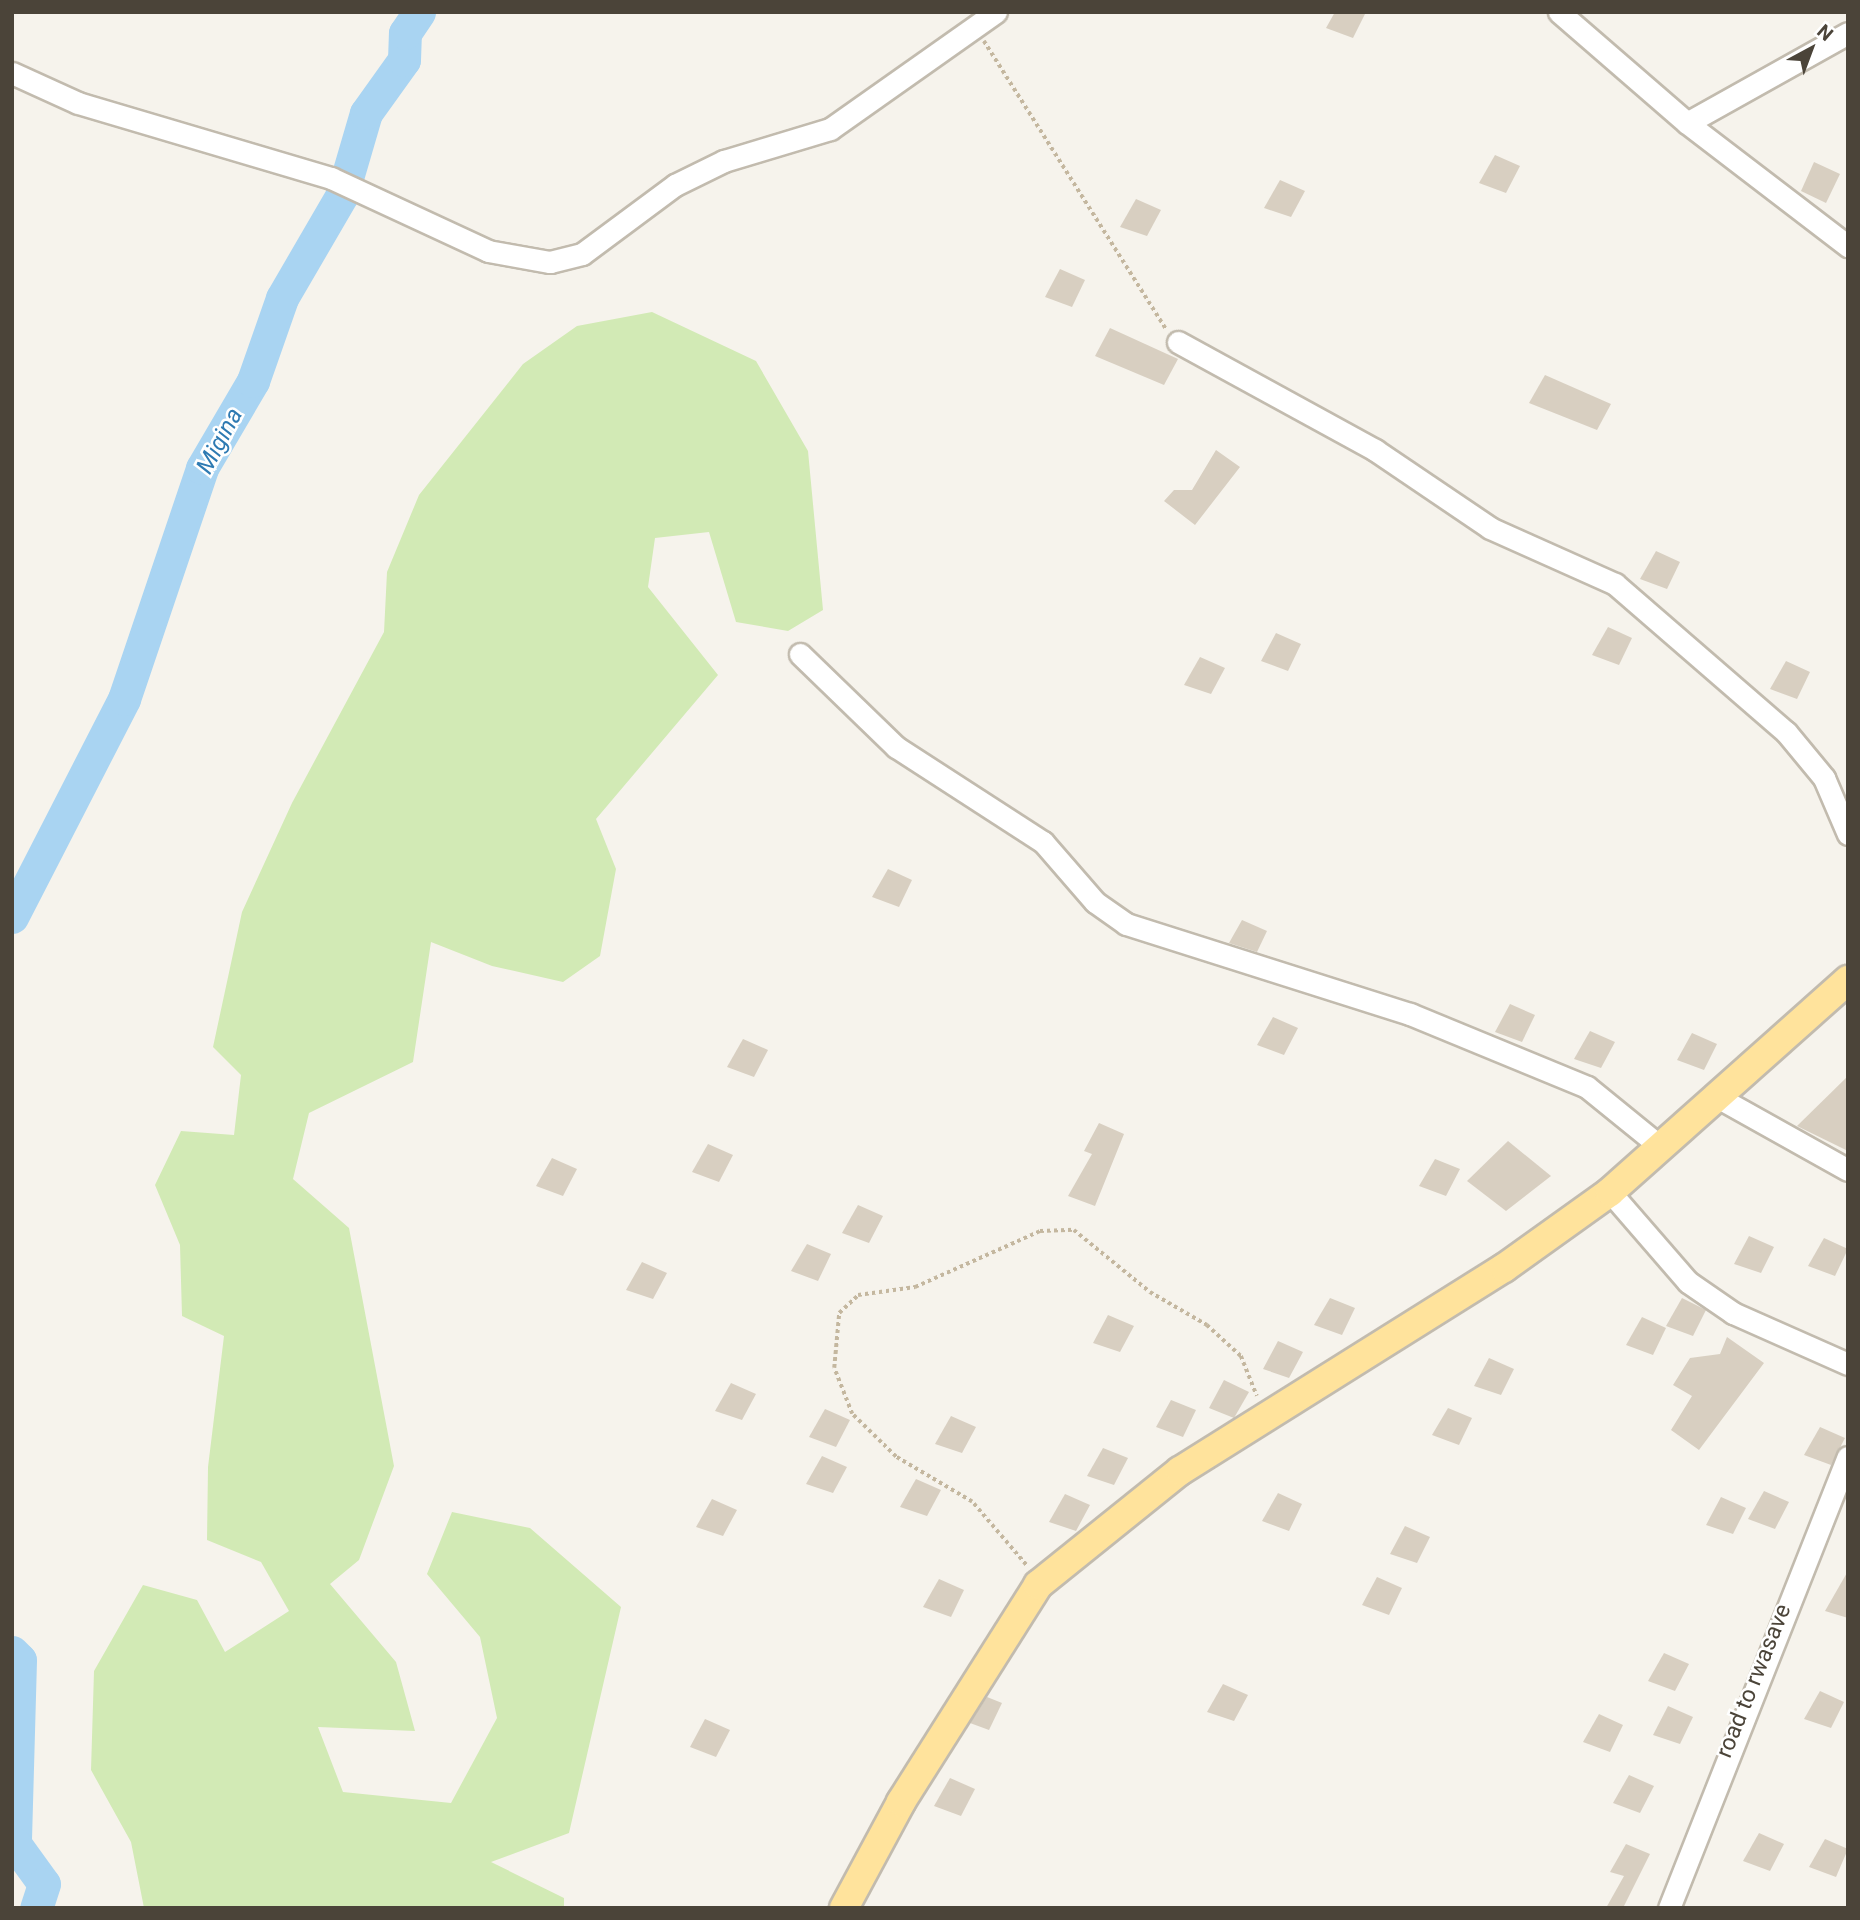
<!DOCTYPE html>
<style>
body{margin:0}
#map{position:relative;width:1860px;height:1920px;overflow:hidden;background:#f6f3ec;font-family:Roboto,sans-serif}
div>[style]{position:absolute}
.green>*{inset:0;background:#d2eab5}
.river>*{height:33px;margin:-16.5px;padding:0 16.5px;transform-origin:16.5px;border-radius:16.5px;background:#a9d4f2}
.building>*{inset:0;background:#d8cfc1}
.path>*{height:3.5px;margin-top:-1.75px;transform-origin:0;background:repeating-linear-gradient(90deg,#c4b79f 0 3.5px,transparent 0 7px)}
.roads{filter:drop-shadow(2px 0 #c2bbae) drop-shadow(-2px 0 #c2bbae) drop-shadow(0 2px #c2bbae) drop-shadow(0 -2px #c2bbae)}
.minor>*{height:21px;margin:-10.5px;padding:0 10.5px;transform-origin:10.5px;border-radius:10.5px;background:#fff}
.major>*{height:28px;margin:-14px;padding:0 14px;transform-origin:14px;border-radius:14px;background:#ffe39c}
span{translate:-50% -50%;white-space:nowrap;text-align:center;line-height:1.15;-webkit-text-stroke:5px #fff;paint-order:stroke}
.street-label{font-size:23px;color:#4b4439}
.water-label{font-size:24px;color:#2e7ab2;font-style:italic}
.frame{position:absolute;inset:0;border:14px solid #4b4439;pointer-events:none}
.north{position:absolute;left:1776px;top:14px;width:70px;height:70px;-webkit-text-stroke:5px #fff;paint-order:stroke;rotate:41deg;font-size:19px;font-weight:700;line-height:28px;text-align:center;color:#4b4439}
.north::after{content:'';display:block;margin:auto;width:24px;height:32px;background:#4b4439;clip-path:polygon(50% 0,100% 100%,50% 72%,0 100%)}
</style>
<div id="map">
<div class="green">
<i style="clip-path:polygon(652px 312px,756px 361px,808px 451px,823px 610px,788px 631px,736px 622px,709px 532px,655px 538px,648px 587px,718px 675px,596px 819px,616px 869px,600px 956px,563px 982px,492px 966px,431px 942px,413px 1062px,309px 1113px,293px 1179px,349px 1228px,394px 1466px,359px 1560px,330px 1584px,396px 1662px,415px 1731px,318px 1727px,343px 1792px,451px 1803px,497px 1718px,480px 1637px,427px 1574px,452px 1512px,530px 1528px,621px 1607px,569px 1833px,491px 1862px,564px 1898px,564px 1908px,144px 1908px,131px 1842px,91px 1770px,94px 1671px,143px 1585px,197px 1600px,225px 1652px,289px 1611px,261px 1562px,207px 1540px,208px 1467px,224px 1336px,182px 1316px,180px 1245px,155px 1185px,181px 1131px,234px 1135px,241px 1075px,213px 1047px,242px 912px,292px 803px,384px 632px,387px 572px,419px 495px,523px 364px,577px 326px)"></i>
</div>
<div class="river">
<i style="left:12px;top:917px;width:245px;rotate:-62.8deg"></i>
<i style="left:124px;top:699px;width:244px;rotate:-71.3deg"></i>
<i style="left:202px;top:468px;width:101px;rotate:-59.6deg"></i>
<i style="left:253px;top:381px;width:88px;rotate:-70.7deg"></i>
<i style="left:282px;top:298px;width:119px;rotate:-59.8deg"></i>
<i style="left:342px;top:195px;width:85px;rotate:-73.7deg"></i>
<i style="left:366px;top:113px;width:65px;rotate:-54.4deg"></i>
<i style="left:404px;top:60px;width:27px;rotate:-88deg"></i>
<i style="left:405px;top:33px;width:25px;rotate:-56deg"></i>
<i style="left:12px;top:1652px;width:11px;rotate:45deg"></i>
<i style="left:20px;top:1660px;width:184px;rotate:91.6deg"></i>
<i style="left:15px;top:1844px;width:49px;rotate:54.1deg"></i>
<i style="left:44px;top:1884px;width:25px;rotate:108deg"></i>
</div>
<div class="building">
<i style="clip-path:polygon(1335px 12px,1366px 12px,1353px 38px,1326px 28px)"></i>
<i style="clip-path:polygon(1495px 155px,1520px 166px,1506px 193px,1479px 183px)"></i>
<i style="clip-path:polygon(1814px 162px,1840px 174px,1826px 203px,1801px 191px)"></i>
<i style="clip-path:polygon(1280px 180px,1305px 191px,1291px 217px,1264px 208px)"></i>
<i style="clip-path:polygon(1136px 199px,1161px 210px,1147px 236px,1120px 227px)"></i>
<i style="clip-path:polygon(1060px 269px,1085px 280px,1072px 307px,1045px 297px)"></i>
<i style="clip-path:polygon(1110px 328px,1178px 359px,1164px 385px,1095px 356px)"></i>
<i style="clip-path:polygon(1545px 375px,1611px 404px,1597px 430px,1529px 403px)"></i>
<i style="clip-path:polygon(1216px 450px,1240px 467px,1195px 525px,1164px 501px,1174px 490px,1192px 490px)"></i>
<i style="clip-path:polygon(1656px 551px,1680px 562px,1667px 589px,1640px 579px)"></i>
<i style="clip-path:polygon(1608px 627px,1632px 638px,1619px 665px,1592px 655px)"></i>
<i style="clip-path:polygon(1276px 633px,1301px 644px,1288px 671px,1261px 661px)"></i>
<i style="clip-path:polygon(1200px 657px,1225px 668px,1211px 694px,1184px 685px)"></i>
<i style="clip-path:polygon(1786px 661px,1810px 672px,1797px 699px,1770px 689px)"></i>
<i style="clip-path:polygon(888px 869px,912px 880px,899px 907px,872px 897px)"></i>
<i style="clip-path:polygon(1242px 920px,1267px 931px,1257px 952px,1229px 943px)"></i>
<i style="clip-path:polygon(1510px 1004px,1535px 1015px,1522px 1042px,1495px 1032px)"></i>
<i style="clip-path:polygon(1273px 1017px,1298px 1028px,1284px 1055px,1257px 1045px)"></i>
<i style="clip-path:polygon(1590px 1031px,1615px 1042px,1601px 1068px,1574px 1059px)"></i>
<i style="clip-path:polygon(1692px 1033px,1717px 1044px,1704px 1070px,1677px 1060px)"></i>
<i style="clip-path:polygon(743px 1039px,768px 1050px,754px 1077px,727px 1067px)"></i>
<i style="clip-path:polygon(1848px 1076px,1848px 1151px,1797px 1126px)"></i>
<i style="clip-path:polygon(1099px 1123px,1124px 1134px,1095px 1206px,1068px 1196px,1092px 1154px,1084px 1151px)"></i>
<i style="clip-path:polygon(1508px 1141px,1551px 1176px,1506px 1211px,1467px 1181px)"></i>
<i style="clip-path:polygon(708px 1144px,733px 1155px,719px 1182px,692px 1172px)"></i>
<i style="clip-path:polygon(552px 1158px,577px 1169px,563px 1196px,536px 1186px)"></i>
<i style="clip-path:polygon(1435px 1159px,1460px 1169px,1446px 1196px,1419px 1186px)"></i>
<i style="clip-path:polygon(858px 1205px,883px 1216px,869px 1243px,842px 1233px)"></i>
<i style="clip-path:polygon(1749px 1236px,1774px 1247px,1761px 1273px,1734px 1264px)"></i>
<i style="clip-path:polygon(1824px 1238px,1848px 1249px,1835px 1276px,1808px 1266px)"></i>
<i style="clip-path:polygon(807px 1244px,831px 1254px,818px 1281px,791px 1271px)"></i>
<i style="clip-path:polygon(642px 1262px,667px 1273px,653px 1299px,626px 1290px)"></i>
<i style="clip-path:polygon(1330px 1298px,1355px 1308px,1342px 1335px,1314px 1325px)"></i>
<i style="clip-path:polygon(1682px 1298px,1706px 1310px,1693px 1336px,1666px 1326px)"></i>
<i style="clip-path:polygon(1108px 1315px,1134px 1326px,1120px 1352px,1093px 1343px)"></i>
<i style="clip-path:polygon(1642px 1317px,1666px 1328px,1653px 1355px,1626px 1345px)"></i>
<i style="clip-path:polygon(1727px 1337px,1764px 1363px,1699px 1450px,1671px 1430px,1692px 1396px,1673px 1385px,1690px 1358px,1720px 1354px)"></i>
<i style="clip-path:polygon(1278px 1341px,1303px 1352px,1289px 1378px,1263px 1369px)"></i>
<i style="clip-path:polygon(1489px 1358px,1514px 1369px,1501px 1395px,1474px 1386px)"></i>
<i style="clip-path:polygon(1224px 1380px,1249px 1392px,1234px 1418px,1209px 1408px)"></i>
<i style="clip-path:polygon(731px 1383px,756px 1394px,742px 1420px,715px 1411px)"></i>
<i style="clip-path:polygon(1171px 1400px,1196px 1410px,1183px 1437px,1156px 1427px)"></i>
<i style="clip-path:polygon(1448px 1408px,1472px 1418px,1459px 1445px,1432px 1435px)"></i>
<i style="clip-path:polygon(825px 1409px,850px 1420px,836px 1447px,809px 1437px)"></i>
<i style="clip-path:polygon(951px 1416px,976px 1427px,962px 1453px,935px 1444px)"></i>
<i style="clip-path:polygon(1820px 1427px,1845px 1438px,1831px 1465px,1804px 1455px)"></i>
<i style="clip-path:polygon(1103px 1448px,1128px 1458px,1114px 1485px,1087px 1476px)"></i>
<i style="clip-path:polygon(822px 1456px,847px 1467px,833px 1493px,806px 1484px)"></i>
<i style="clip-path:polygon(916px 1479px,941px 1490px,927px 1516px,900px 1507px)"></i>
<i style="clip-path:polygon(1764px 1491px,1789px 1502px,1775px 1529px,1748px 1519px)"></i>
<i style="clip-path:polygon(1278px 1493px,1302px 1504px,1289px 1531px,1262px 1521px)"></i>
<i style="clip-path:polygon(1065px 1494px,1090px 1505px,1076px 1531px,1049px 1522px)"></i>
<i style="clip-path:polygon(1721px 1497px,1746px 1508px,1733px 1534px,1706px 1525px)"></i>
<i style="clip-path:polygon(712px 1499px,737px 1510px,723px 1536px,696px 1527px)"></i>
<i style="clip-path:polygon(1405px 1526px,1430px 1537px,1417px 1563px,1390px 1554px)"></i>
<i style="clip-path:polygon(1848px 1571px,1848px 1618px,1825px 1611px)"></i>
<i style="clip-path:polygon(1377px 1577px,1402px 1588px,1389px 1615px,1362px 1605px)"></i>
<i style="clip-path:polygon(939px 1579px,964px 1590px,951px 1617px,923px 1607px)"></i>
<i style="clip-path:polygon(1664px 1653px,1689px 1664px,1675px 1691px,1648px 1681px)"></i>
<i style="clip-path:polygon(1223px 1684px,1248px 1695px,1234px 1721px,1207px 1712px)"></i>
<i style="clip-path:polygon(1820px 1691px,1844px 1702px,1831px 1728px,1804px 1719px)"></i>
<i style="clip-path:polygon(987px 1697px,1002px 1703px,989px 1730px,970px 1723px)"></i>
<i style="clip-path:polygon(1668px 1706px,1693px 1717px,1680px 1744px,1653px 1735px)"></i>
<i style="clip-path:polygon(1599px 1714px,1623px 1725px,1610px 1752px,1583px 1742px)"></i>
<i style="clip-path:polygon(705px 1719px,730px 1730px,716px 1757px,690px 1747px)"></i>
<i style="clip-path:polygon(1629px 1775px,1654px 1786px,1640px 1813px,1613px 1803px)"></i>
<i style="clip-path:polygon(950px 1778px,975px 1789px,961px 1816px,934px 1806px)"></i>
<i style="clip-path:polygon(1759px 1833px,1784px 1844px,1770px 1871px,1743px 1861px)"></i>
<i style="clip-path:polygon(1825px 1839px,1848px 1849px,1836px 1877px,1809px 1867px)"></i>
<i style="clip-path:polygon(1626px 1844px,1650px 1854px,1623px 1908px,1606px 1908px,1624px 1876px,1610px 1872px)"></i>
</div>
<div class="path">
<i style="left:984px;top:41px;width:342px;rotate:57.7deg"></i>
<i style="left:1026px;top:1565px;width:83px;rotate:-130.6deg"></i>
<i style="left:972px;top:1502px;width:88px;rotate:-149.4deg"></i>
<i style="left:896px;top:1457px;width:62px;rotate:-135.7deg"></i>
<i style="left:852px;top:1414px;width:49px;rotate:-111.4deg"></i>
<i style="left:834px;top:1368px;width:55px;rotate:-84.8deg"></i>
<i style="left:839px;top:1313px;width:26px;rotate:-43deg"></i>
<i style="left:858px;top:1295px;width:58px;rotate:-8deg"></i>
<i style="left:915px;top:1287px;width:137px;rotate:-24.1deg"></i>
<i style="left:1040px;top:1231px;width:34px;rotate:-2deg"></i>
<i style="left:1074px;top:1230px;width:98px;rotate:39.2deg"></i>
<i style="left:1150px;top:1292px;width:66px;rotate:30.1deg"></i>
<i style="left:1207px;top:1325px;width:46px;rotate:42.4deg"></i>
<i style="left:1241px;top:1356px;width:43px;rotate:68.2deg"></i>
</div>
<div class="roads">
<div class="minor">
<i style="left:1559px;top:12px;width:169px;rotate:40.9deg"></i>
<i style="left:1687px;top:123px;width:203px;rotate:37.4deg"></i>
<i style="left:12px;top:73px;width:72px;rotate:24.4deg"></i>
<i style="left:78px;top:103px;width:264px;rotate:16.5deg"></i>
<i style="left:331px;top:178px;width:173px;rotate:24.9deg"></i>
<i style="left:488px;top:251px;width:63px;rotate:10.1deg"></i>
<i style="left:550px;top:262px;width:33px;rotate:-14deg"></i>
<i style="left:582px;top:254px;width:116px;rotate:-36.6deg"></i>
<i style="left:675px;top:185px;width:55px;rotate:-26.1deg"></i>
<i style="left:724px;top:161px;width:111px;rotate:-16.8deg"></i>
<i style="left:830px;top:129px;width:203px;rotate:-35.2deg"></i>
<i style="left:1687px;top:123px;width:184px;rotate:-29.2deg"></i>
<i style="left:1178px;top:342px;width:225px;rotate:28.7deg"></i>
<i style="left:1375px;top:450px;width:139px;rotate:34.1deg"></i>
<i style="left:1490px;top:528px;width:137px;rotate:24.1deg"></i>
<i style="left:1615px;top:584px;width:226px;rotate:40.9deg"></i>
<i style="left:1786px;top:732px;width:60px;rotate:50.4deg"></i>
<i style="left:1824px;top:778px;width:61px;rotate:66.8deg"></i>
<i style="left:800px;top:654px;width:134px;rotate:44.1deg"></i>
<i style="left:896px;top:747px;width:175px;rotate:32.9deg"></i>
<i style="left:1043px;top:842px;width:79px;rotate:49.1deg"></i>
<i style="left:1095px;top:902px;width:38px;rotate:35deg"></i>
<i style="left:1126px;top:924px;width:298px;rotate:17.6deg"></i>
<i style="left:1410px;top:1014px;width:191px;rotate:22.4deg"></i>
<i style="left:1587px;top:1087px;width:97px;rotate:39.1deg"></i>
<i style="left:1721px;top:1099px;width:145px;rotate:29.2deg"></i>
<i style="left:1610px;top:1192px;width:119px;rotate:49.1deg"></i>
<i style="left:1688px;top:1282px;width:55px;rotate:34.6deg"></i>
<i style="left:1733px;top:1313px;width:126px;rotate:23.9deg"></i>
<i style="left:1669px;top:1908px;width:485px;rotate:-68.4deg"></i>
</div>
<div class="major">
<i style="left:844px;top:1908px;width:120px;rotate:-61.7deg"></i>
<i style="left:901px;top:1802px;width:257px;rotate:-57.7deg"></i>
<i style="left:1038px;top:1585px;width:182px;rotate:-38.8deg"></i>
<i style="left:1180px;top:1471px;width:382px;rotate:-32.1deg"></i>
<i style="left:1504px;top:1268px;width:130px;rotate:-35.6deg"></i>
<i style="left:1610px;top:1192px;width:319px;rotate:-41.7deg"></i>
</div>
</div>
<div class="street-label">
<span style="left:1754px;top:1681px;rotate:-68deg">road to rwasave</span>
</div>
<div class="water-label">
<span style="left:220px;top:441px;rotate:-62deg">Migina</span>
</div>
<div class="frame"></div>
<div class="north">N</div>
</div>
